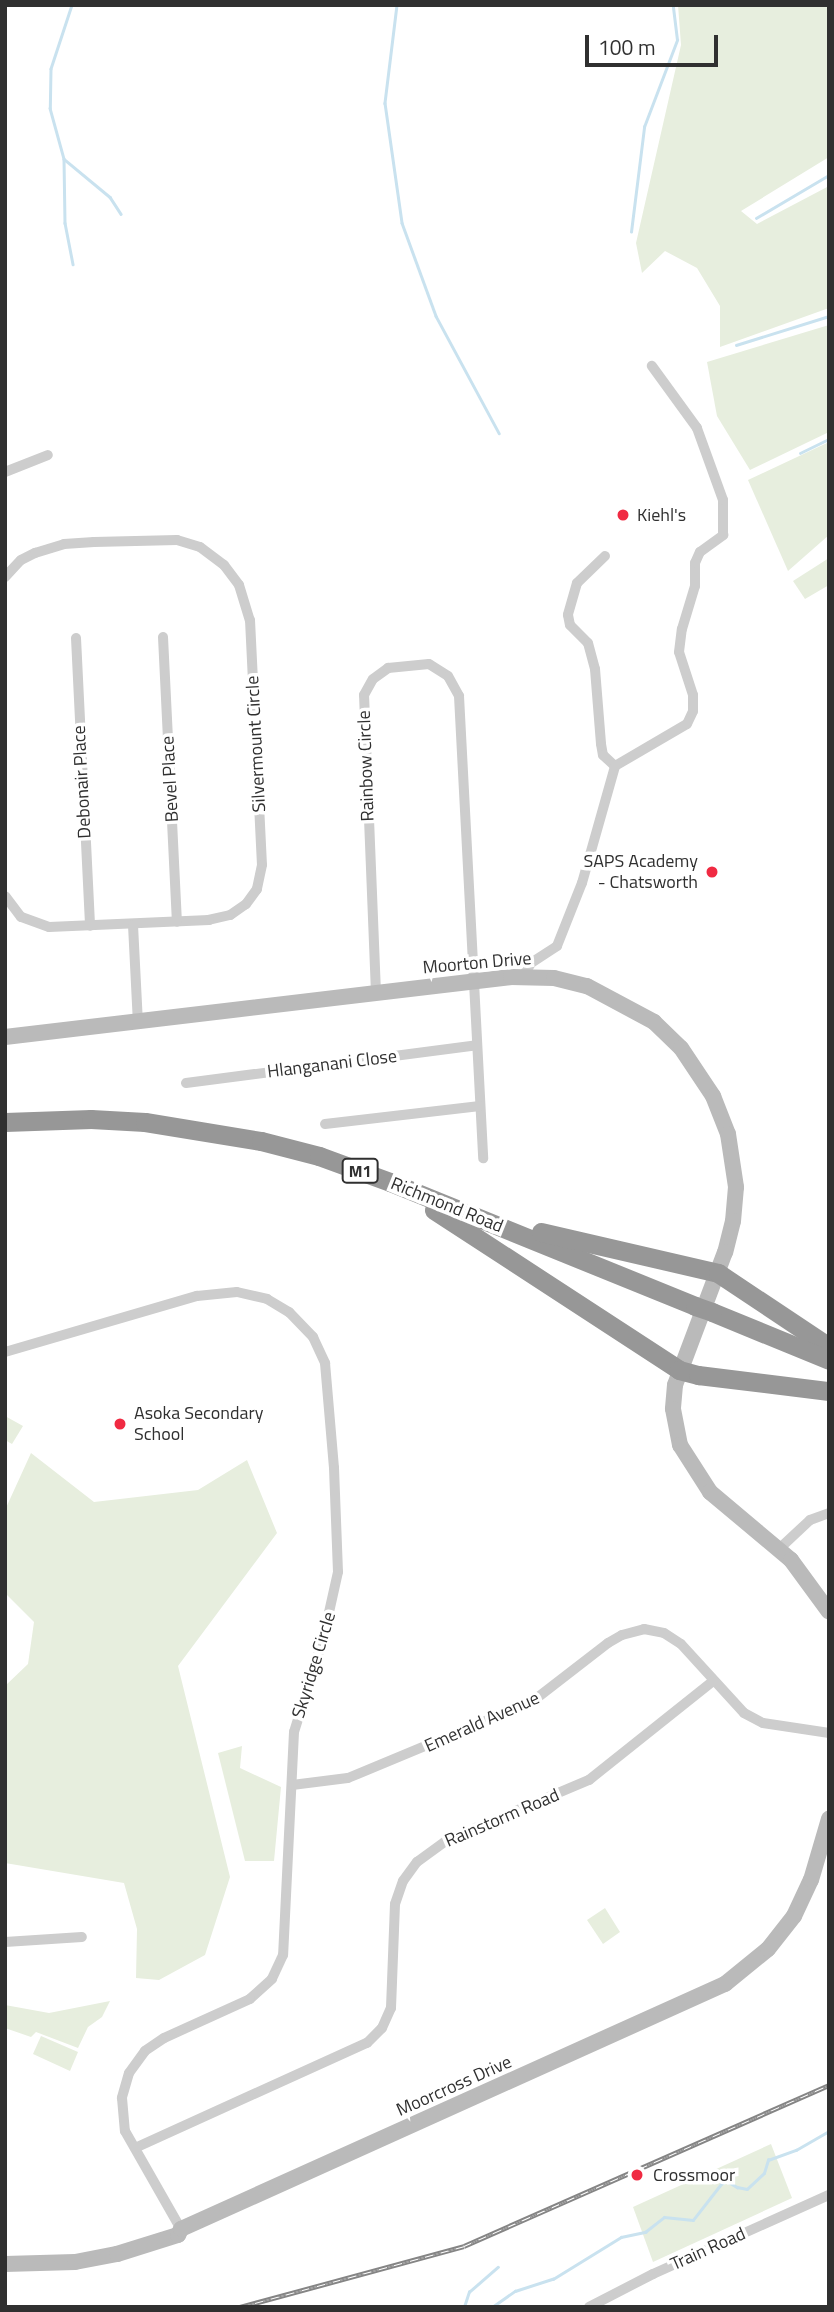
<!DOCTYPE html>
<style>
body{margin:0}
#map{position:relative;width:834px;height:2312px;overflow:hidden;background:#fff;font-family:"Titillium Web",sans-serif}
div>[style]{position:absolute}
.green>*{inset:0;background:#e7eede}
.stream>*{height:2.5px;margin:-1.25px;padding:0 1.25px;transform-origin:1.25px;border-radius:1.25px;background:#c9e2ef}
.street>*{height:10px;margin:-5px;padding:0 5px;transform-origin:5px;border-radius:5px;background:#cdcdcd}
.secondary>*{height:16px;margin:-8px;padding:0 8px;transform-origin:8px;border-radius:8px;background:#bababa}
.highway>*{height:19px;margin:-9.5px;padding:0 9.5px;transform-origin:9.5px;border-radius:9.5px;background:#979797}
.rail>*{height:5px;margin-top:-2.5px;transform-origin:0;background:repeating-linear-gradient(90deg,#fff 0 8px,#858585 0 16px);box-sizing:border-box;border-block:2px solid #858585}
.highway-bridge>*{height:19px;margin:-9.5px;padding:0 9.5px;transform-origin:9.5px;border-radius:9.5px;background:#979797}
.dots>*{width:19px;height:19px;translate:-50% -50%;box-sizing:border-box;border:4px solid #fff;border-radius:50%}
span{translate:-50% -50%;white-space:nowrap;text-align:center;line-height:1.15;-webkit-text-stroke:7px #fff;paint-order:stroke}
.shield-label span{padding:2px 5px;background:#fff;border:2px solid;border-radius:5px;-webkit-text-stroke-width:0}
.shield-label{font-size:16px;color:#303030;font-weight:700}
.poi-label{font-size:18px;color:#303030}
.left{translate:0 -50%;text-align:left}
.right{translate:-100% -50%;text-align:right}
.street-label{font-size:18px;color:#303030}
.frame{position:absolute;inset:0;border:7px solid #303030;pointer-events:none}
.scale{position:absolute;left:585px;top:35px;width:133px;height:32px;box-sizing:border-box;border:4px solid #303030;border-top:0;padding-left:9px;font-size:21px;line-height:24px;white-space:nowrap;color:#303030;-webkit-text-stroke:5px #fff;paint-order:stroke}
</style>
<div id="map">
<div class="green">
<i style="clip-path:polygon(678px 5px,829px 5px,829px 157px,741px 211px,757px 224px,829px 186px,829px 308px,720px 347px,720px 306px,697px 268px,665px 251px,642px 273px,636px 243px,681px 45px)"></i>
<i style="clip-path:polygon(829px 325px,829px 432px,750px 470px,717px 416px,707px 362px)"></i>
<i style="clip-path:polygon(829px 442px,829px 535px,788px 571px,748px 480px)"></i>
<i style="clip-path:polygon(829px 558px,829px 585px,805px 599px,793px 581px)"></i>
<i style="clip-path:polygon(5px 1416px,23px 1426px,12px 1444px,5px 1440px)"></i>
<i style="clip-path:polygon(31px 1453px,94px 1502px,198px 1490px,247px 1460px,277px 1533px,178px 1666px,230px 1877px,205px 1955px,159px 1980px,136px 1978px,137px 1929px,124px 1883px,5px 1863px,5px 1686px,28px 1664px,34px 1622px,5px 1593px,5px 1510px)"></i>
<i style="clip-path:polygon(242px 1746px,240px 1768px,281px 1787px,274px 1861px,245px 1861px,218px 1753px)"></i>
<i style="clip-path:polygon(605px 1908px,620px 1932px,603px 1944px,587px 1920px)"></i>
<i style="clip-path:polygon(110px 2001px,102px 2017px,88px 2027px,78px 2048px,36px 2032px,31px 2037px,5px 2028px,5px 2005px,49px 2013px)"></i>
<i style="clip-path:polygon(41px 2036px,78px 2052px,70px 2071px,33px 2054px)"></i>
<i style="clip-path:polygon(771px 2144px,792px 2198px,653px 2262px,633px 2207px)"></i>
</div>
<div class="stream">
<i style="left:72px;top:5px;width:67px;rotate:108.2deg"></i>
<i style="left:51px;top:69px;width:39px;rotate:91deg"></i>
<i style="left:50px;top:108px;width:53px;rotate:74.6deg"></i>
<i style="left:64px;top:159px;width:64px;rotate:89.1deg"></i>
<i style="left:65px;top:223px;width:42px;rotate:79deg"></i>
<i style="left:397px;top:5px;width:99px;rotate:97deg"></i>
<i style="left:385px;top:103px;width:121px;rotate:81.9deg"></i>
<i style="left:402px;top:223px;width:99px;rotate:69.9deg"></i>
<i style="left:436px;top:316px;width:133px;rotate:61.7deg"></i>
<i style="left:64px;top:159px;width:60px;rotate:39.6deg"></i>
<i style="left:110px;top:197px;width:20px;rotate:57deg"></i>
<i style="left:756px;top:218px;width:85px;rotate:-30.5deg"></i>
<i style="left:631px;top:232px;width:106px;rotate:-82.9deg"></i>
<i style="left:644px;top:127px;width:93px;rotate:-69.2deg"></i>
<i style="left:677px;top:40px;width:35px;rotate:-97deg"></i>
<i style="left:736px;top:345px;width:97px;rotate:-17.3deg"></i>
<i style="left:800px;top:453px;width:32px;rotate:-26deg"></i>
<i style="left:464px;top:2307px;width:16px;rotate:-72deg"></i>
<i style="left:469px;top:2292px;width:38px;rotate:-41deg"></i>
<i style="left:492px;top:2307px;width:28px;rotate:-35deg"></i>
<i style="left:515px;top:2291px;width:40px;rotate:-18deg"></i>
<i style="left:553px;top:2279px;width:80px;rotate:-31.7deg"></i>
<i style="left:621px;top:2237px;width:25px;rotate:-12deg"></i>
<i style="left:645px;top:2232px;width:24px;rotate:-38deg"></i>
<i style="left:664px;top:2217px;width:29px;rotate:6deg"></i>
<i style="left:693px;top:2220px;width:46px;rotate:-52.1deg"></i>
<i style="left:721px;top:2184px;width:7px;rotate:-27deg"></i>
<i style="left:727px;top:2181px;width:12px;rotate:31deg"></i>
<i style="left:737px;top:2187px;width:10px;rotate:11deg"></i>
<i style="left:747px;top:2189px;width:23px;rotate:-43deg"></i>
<i style="left:764px;top:2173px;width:14px;rotate:-73deg"></i>
<i style="left:768px;top:2160px;width:30px;rotate:-20deg"></i>
<i style="left:796px;top:2150px;width:38px;rotate:-30deg"></i>
</div>
<div class="street">
<i style="left:5px;top:472px;width:46px;rotate:-21.6deg"></i>
<i style="left:605px;top:556px;width:39px;rotate:136deg"></i>
<i style="left:577px;top:583px;width:33px;rotate:106deg"></i>
<i style="left:568px;top:615px;width:10px;rotate:79deg"></i>
<i style="left:570px;top:625px;width:25px;rotate:45deg"></i>
<i style="left:588px;top:643px;width:27px;rotate:75deg"></i>
<i style="left:595px;top:669px;width:75px;rotate:85.4deg"></i>
<i style="left:601px;top:744px;width:11px;rotate:80deg"></i>
<i style="left:603px;top:755px;width:16px;rotate:43deg"></i>
<i style="left:5px;top:577px;width:23px;rotate:-47deg"></i>
<i style="left:21px;top:560px;width:16px;rotate:-27deg"></i>
<i style="left:35px;top:553px;width:30px;rotate:-17deg"></i>
<i style="left:64px;top:544px;width:30px;rotate:-4deg"></i>
<i style="left:94px;top:542px;width:83px;rotate:-1.4deg"></i>
<i style="left:177px;top:540px;width:24px;rotate:17deg"></i>
<i style="left:200px;top:547px;width:30px;rotate:37deg"></i>
<i style="left:224px;top:565px;width:25px;rotate:53deg"></i>
<i style="left:239px;top:585px;width:37px;rotate:73deg"></i>
<i style="left:250px;top:620px;width:245px;rotate:87.2deg"></i>
<i style="left:262px;top:865px;width:25px;rotate:102deg"></i>
<i style="left:257px;top:889px;width:19px;rotate:126deg"></i>
<i style="left:246px;top:904px;width:19px;rotate:145deg"></i>
<i style="left:230px;top:915px;width:22px;rotate:167deg"></i>
<i style="left:209px;top:920px;width:160px;rotate:177.5deg"></i>
<i style="left:49px;top:927px;width:30px;rotate:-160deg"></i>
<i style="left:21px;top:917px;width:26px;rotate:-127deg"></i>
<i style="left:163px;top:637px;width:285px;rotate:87.2deg"></i>
<i style="left:76px;top:638px;width:288px;rotate:87.2deg"></i>
<i style="left:133px;top:925px;width:98px;rotate:87.1deg"></i>
<i style="left:523px;top:976px;width:15px;rotate:-58deg"></i>
<i style="left:531px;top:963px;width:31px;rotate:-33deg"></i>
<i style="left:557px;top:946px;width:68px;rotate:-68.4deg"></i>
<i style="left:582px;top:883px;width:122px;rotate:-74.2deg"></i>
<i style="left:615px;top:766px;width:83px;rotate:-30.3deg"></i>
<i style="left:687px;top:724px;width:14px;rotate:-65deg"></i>
<i style="left:693px;top:711px;width:16px;rotate:-90deg"></i>
<i style="left:693px;top:695px;width:45px;rotate:-108deg"></i>
<i style="left:679px;top:652px;width:23px;rotate:-83deg"></i>
<i style="left:682px;top:629px;width:45px;rotate:-73.2deg"></i>
<i style="left:695px;top:586px;width:23px;rotate:-90deg"></i>
<i style="left:695px;top:563px;width:12px;rotate:-66deg"></i>
<i style="left:700px;top:552px;width:29px;rotate:-36deg"></i>
<i style="left:723px;top:535px;width:35px;rotate:-90deg"></i>
<i style="left:723px;top:500px;width:77px;rotate:-109.9deg"></i>
<i style="left:697px;top:428px;width:77px;rotate:-126deg"></i>
<i style="left:376px;top:993px;width:298px;rotate:-92.3deg"></i>
<i style="left:364px;top:695px;width:18px;rotate:-61deg"></i>
<i style="left:373px;top:679px;width:19px;rotate:-36deg"></i>
<i style="left:388px;top:668px;width:41px;rotate:-5.6deg"></i>
<i style="left:429px;top:664px;width:22px;rotate:32deg"></i>
<i style="left:448px;top:676px;width:23px;rotate:61deg"></i>
<i style="left:459px;top:696px;width:463px;rotate:87deg"></i>
<i style="left:186px;top:1083px;width:293px;rotate:-7.4deg"></i>
<i style="left:325px;top:1124px;width:156px;rotate:-6.6deg"></i>
<i style="left:5px;top:1352px;width:200px;rotate:-16.3deg"></i>
<i style="left:197px;top:1296px;width:40px;rotate:-5.7deg"></i>
<i style="left:237px;top:1292px;width:31px;rotate:13deg"></i>
<i style="left:267px;top:1299px;width:26px;rotate:31deg"></i>
<i style="left:289px;top:1312px;width:35px;rotate:46deg"></i>
<i style="left:313px;top:1337px;width:29px;rotate:65deg"></i>
<i style="left:325px;top:1363px;width:105px;rotate:85.1deg"></i>
<i style="left:334px;top:1468px;width:104px;rotate:87.8deg"></i>
<i style="left:338px;top:1572px;width:69px;rotate:102.6deg"></i>
<i style="left:323px;top:1639px;width:97px;rotate:107.3deg"></i>
<i style="left:294px;top:1732px;width:223px;rotate:92.8deg"></i>
<i style="left:283px;top:1955px;width:26px;rotate:115deg"></i>
<i style="left:272px;top:1979px;width:30px;rotate:138deg"></i>
<i style="left:250px;top:1999px;width:94px;rotate:155.6deg"></i>
<i style="left:164px;top:2038px;width:23px;rotate:146deg"></i>
<i style="left:145px;top:2051px;width:27px;rotate:126deg"></i>
<i style="left:129px;top:2073px;width:26px;rotate:106deg"></i>
<i style="left:122px;top:2098px;width:33px;rotate:85deg"></i>
<i style="left:125px;top:2131px;width:113px;rotate:60.3deg"></i>
<i style="left:779px;top:1549px;width:42px;rotate:-43.1deg"></i>
<i style="left:810px;top:1520px;width:20px;rotate:-20deg"></i>
<i style="left:292px;top:1785px;width:56px;rotate:-7.1deg"></i>
<i style="left:348px;top:1778px;width:200px;rotate:-22.6deg"></i>
<i style="left:533px;top:1701px;width:95px;rotate:-37.7deg"></i>
<i style="left:608px;top:1643px;width:16px;rotate:-30deg"></i>
<i style="left:622px;top:1635px;width:23px;rotate:-15deg"></i>
<i style="left:644px;top:1629px;width:20px;rotate:11deg"></i>
<i style="left:664px;top:1633px;width:20px;rotate:33deg"></i>
<i style="left:681px;top:1644px;width:93px;rotate:47.6deg"></i>
<i style="left:744px;top:1713px;width:21px;rotate:28deg"></i>
<i style="left:763px;top:1723px;width:67px;rotate:8.6deg"></i>
<i style="left:5px;top:1942px;width:77px;rotate:-3.7deg"></i>
<i style="left:135px;top:2148px;width:255px;rotate:-24.4deg"></i>
<i style="left:367px;top:2043px;width:21px;rotate:-45deg"></i>
<i style="left:382px;top:2028px;width:22px;rotate:-66deg"></i>
<i style="left:391px;top:2008px;width:104px;rotate:-87.8deg"></i>
<i style="left:395px;top:1904px;width:24px;rotate:-71deg"></i>
<i style="left:403px;top:1881px;width:24px;rotate:-54deg"></i>
<i style="left:417px;top:1862px;width:39px;rotate:-36deg"></i>
<i style="left:449px;top:1839px;width:152px;rotate:-22.9deg"></i>
<i style="left:589px;top:1780px;width:159px;rotate:-38.6deg"></i>
<i style="left:589px;top:2307px;width:72px;rotate:-27.3deg"></i>
<i style="left:653px;top:2274px;width:193px;rotate:-24.2deg"></i>
</div>
<div class="secondary">
<i style="left:5px;top:1037px;width:510px;rotate:-6.76deg"></i>
<i style="left:511px;top:977px;width:43px;rotate:1.3deg"></i>
<i style="left:554px;top:978px;width:34px;rotate:14deg"></i>
<i style="left:587px;top:986px;width:76px;rotate:28.2deg"></i>
<i style="left:654px;top:1022px;width:37px;rotate:44deg"></i>
<i style="left:681px;top:1048px;width:58px;rotate:56.3deg"></i>
<i style="left:713px;top:1096px;width:41px;rotate:68.5deg"></i>
<i style="left:728px;top:1134px;width:54px;rotate:81.4deg"></i>
<i style="left:736px;top:1187px;width:34px;rotate:95deg"></i>
<i style="left:733px;top:1221px;width:32px;rotate:104deg"></i>
<i style="left:725px;top:1252px;width:142px;rotate:110.6deg"></i>
<i style="left:675px;top:1385px;width:24px;rotate:95deg"></i>
<i style="left:673px;top:1409px;width:37px;rotate:79deg"></i>
<i style="left:680px;top:1445px;width:56px;rotate:57.4deg"></i>
<i style="left:710px;top:1492px;width:106px;rotate:40deg"></i>
<i style="left:791px;top:1560px;width:64px;rotate:53.8deg"></i>
<i style="left:5px;top:2264px;width:70px;rotate:-1.6deg"></i>
<i style="left:75px;top:2262px;width:43px;rotate:-10.8deg"></i>
<i style="left:117px;top:2254px;width:64px;rotate:-17.3deg"></i>
<i style="left:178px;top:2235px;width:7px;rotate:-63deg"></i>
<i style="left:181px;top:2229px;width:597px;rotate:-24.25deg"></i>
<i style="left:725px;top:1984px;width:55px;rotate:-39.1deg"></i>
<i style="left:768px;top:1949px;width:42px;rotate:-51.8deg"></i>
<i style="left:794px;top:1916px;width:40px;rotate:-65deg"></i>
<i style="left:811px;top:1880px;width:64px;rotate:-73.6deg"></i>
</div>
<div class="highway">
<i style="left:5px;top:1122px;width:86px;rotate:-2deg"></i>
<i style="left:91px;top:1119px;width:54px;rotate:3.2deg"></i>
<i style="left:145px;top:1122px;width:118px;rotate:9.3deg"></i>
<i style="left:261px;top:1141px;width:60px;rotate:14.5deg"></i>
<i style="left:319px;top:1156px;width:76px;rotate:20.1deg"></i>
<i style="left:390px;top:1182px;width:329px;rotate:22.1deg"></i>
<i style="left:434px;top:1210px;width:293px;rotate:33.1deg"></i>
<i style="left:679px;top:1370px;width:20px;rotate:15deg"></i>
<i style="left:698px;top:1375px;width:132px;rotate:7deg"></i>
<i style="left:541px;top:1232px;width:182px;rotate:13deg"></i>
<i style="left:718px;top:1273px;width:133px;rotate:33.7deg"></i>
<i style="left:712px;top:1312px;width:126px;rotate:22.3deg"></i>
</div>
<div class="rail">
<i style="left:240px;top:2307px;width:232px;rotate:-15.2deg"></i>
<i style="left:464px;top:2246px;width:399px;rotate:-23.8deg"></i>
</div>
<div class="highway-bridge">
<i style="left:695px;top:1306px;width:18px;rotate:19deg"></i>
</div>
<div class="dots">
<i style="left:623px;top:515px;background:#f02a42"></i>
<i style="left:712px;top:872px;background:#f02a42"></i>
<i style="left:120px;top:1424px;background:#f02a42"></i>
<i style="left:637px;top:2175px;background:#f02a42"></i>
</div>
<div class="shield-label">
<span style="left:360px;top:1171px">M1</span>
</div>
<div class="poi-label">
<span class="left" style="left:637px;top:515px">Kiehl's</span>
<span class="right" style="left:698px;top:872px">SAPS Academy<br>- Chatsworth</span>
<span class="left" style="left:134px;top:1424px">Asoka Secondary<br>School</span>
<span class="left" style="left:653px;top:2175px">Crossmoor</span>
</div>
<div class="street-label">
<span style="left:256px;top:744px;rotate:-93deg">Silvermount Circle</span>
<span style="left:366px;top:766px;rotate:-92deg">Rainbow Circle</span>
<span style="left:170px;top:779px;rotate:-93deg">Bevel Place</span>
<span style="left:82px;top:782px;rotate:-93deg">Debonair Place</span>
<span style="left:477px;top:963px;rotate:-5deg">Moorton Drive</span>
<span style="left:332px;top:1064px;rotate:-7deg">Hlanganani Close</span>
<span style="left:447px;top:1205px;rotate:22deg">Richmond Road</span>
<span style="left:314px;top:1665px;rotate:-73deg">Skyridge Circle</span>
<span style="left:482px;top:1722px;rotate:-24deg">Emerald Avenue</span>
<span style="left:502px;top:1818px;rotate:-23deg">Rainstorm Road</span>
<span style="left:454px;top:2086px;rotate:-24deg">Moorcross Drive</span>
<span style="left:708px;top:2249px;rotate:-24deg">Train Road</span>
</div>
<div class="frame"></div>
<div class="scale">100 m</div>
</div>
